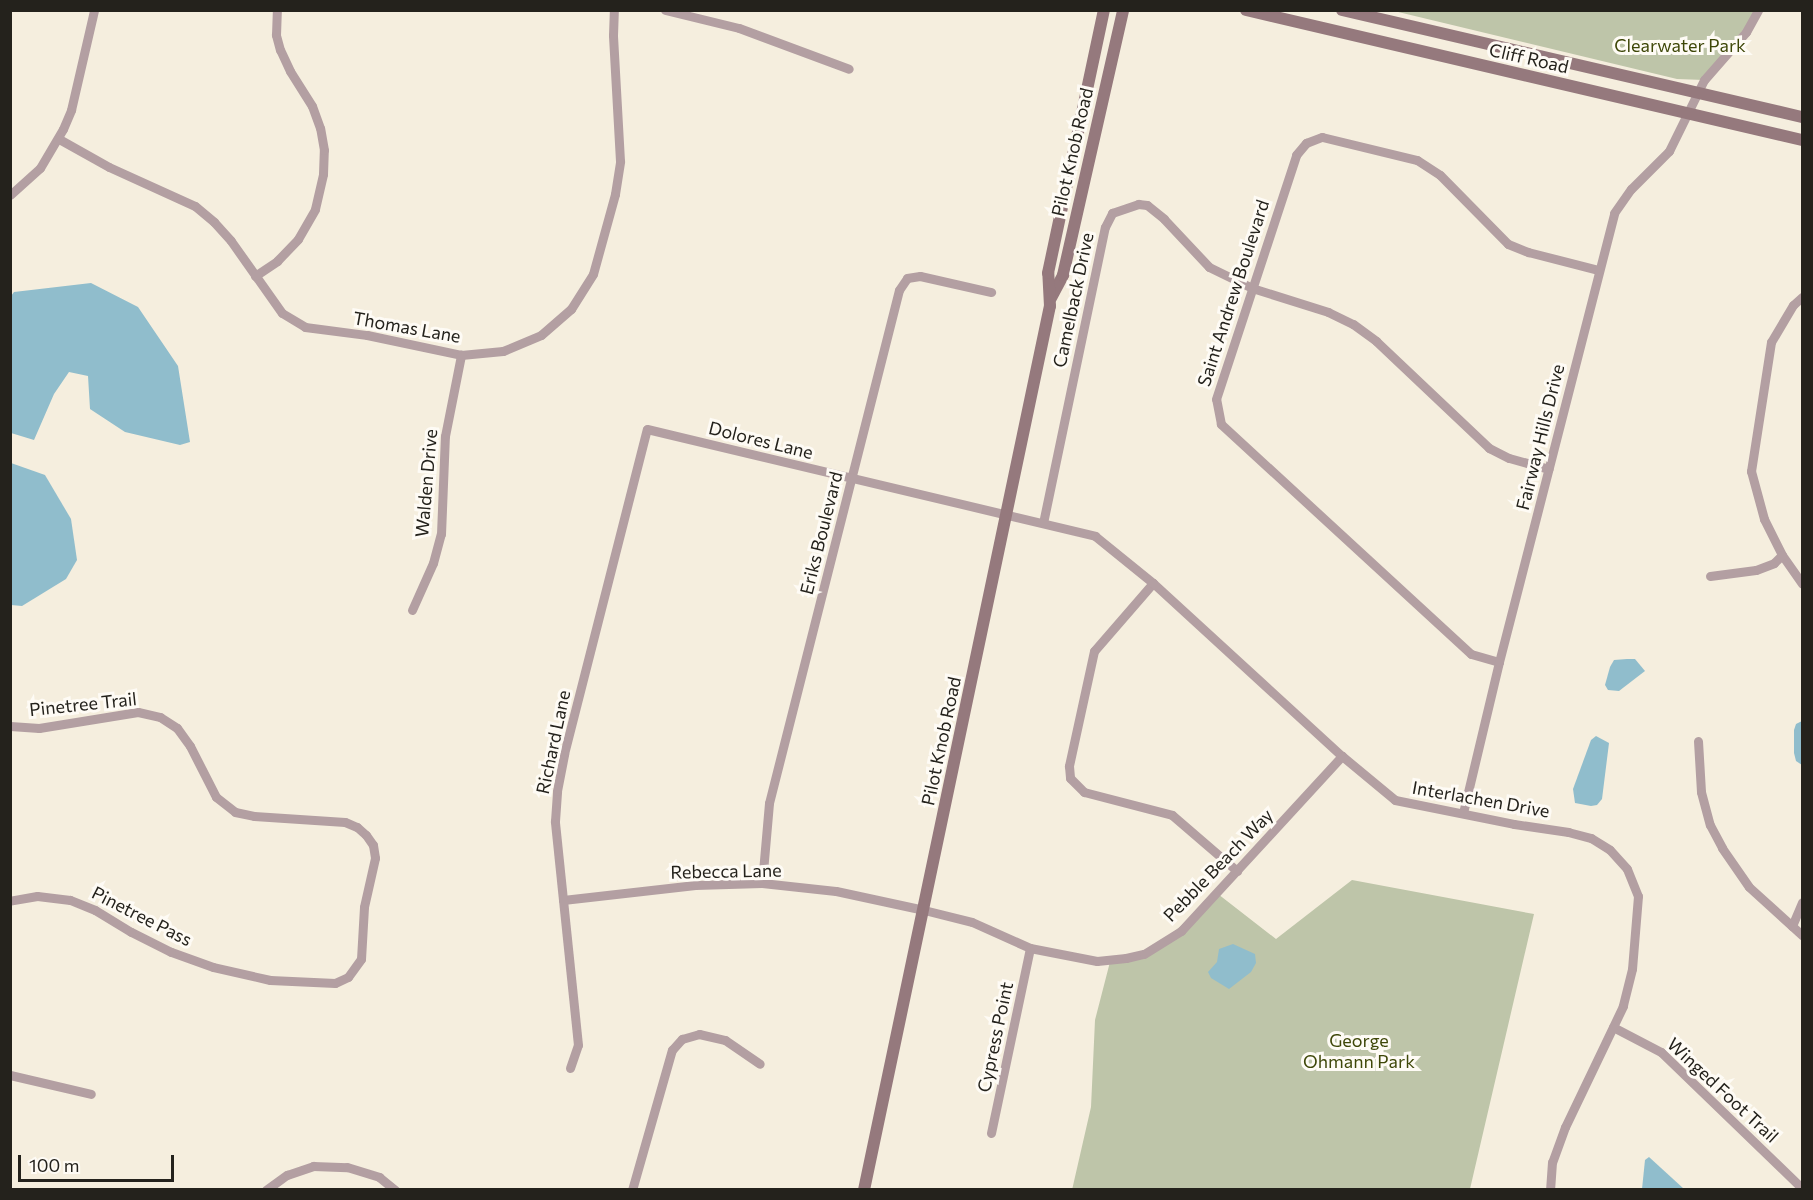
<!DOCTYPE html>
<style>
body{margin:0}
#map{position:relative;width:1813px;height:1200px;overflow:hidden;background:#f5eede;font-family:Commissioner,sans-serif}
div>[style]{position:absolute}
.green>*{inset:0;background:#bec5a9}
.water>*{inset:0;background:#90bdcc}
.minor>*{height:9px;margin:-4.5px;padding:0 4.5px;transform-origin:4.5px;border-radius:4.5px;background:#b39fa2}
.secondary>*{height:12px;margin:-6px;padding:0 6px;transform-origin:6px;border-radius:6px;background:#95797d}
span{translate:-50% -50%;white-space:nowrap;text-align:center;line-height:1.15;-webkit-text-stroke:6px #fefbf5;paint-order:stroke}
.park-label{font-size:18px;color:#3e4708}
.street-label{font-size:18px;color:#24221c}
.frame{position:absolute;inset:0;border:12px solid #24221c;pointer-events:none}
.scale{position:absolute;left:18px;top:1155px;width:156px;height:27px;box-sizing:border-box;border:3px solid #24221c;border-top:0;padding-left:8px;font-size:18px;line-height:21px;white-space:nowrap;color:#24221c;-webkit-text-stroke:4px #fefbf5;paint-order:stroke}
</style>
<div id="map">
<div class="green">
<i style="clip-path:polygon(1394px 11px,1758px 11px,1704px 80px,1677px 79px)"></i>
<i style="clip-path:polygon(1352px 880px,1534px 914px,1470px 1189px,1072px 1190px,1091px 1107px,1095px 1020px,1111px 958px,1154px 949px,1218px 894px,1276px 939px)"></i>
</div>
<div class="water">
<i style="clip-path:polygon(91px 283px,138px 307px,178px 366px,190px 442px,180px 445px,125px 432px,90px 409px,88px 376px,69px 372px,54px 394px,34px 440px,11px 433px,11px 296px,14px 292px)"></i>
<i style="clip-path:polygon(11px 463px,45px 475px,71px 519px,77px 560px,66px 579px,22px 606px,11px 605px)"></i>
<i style="clip-path:polygon(1627px 659px,1635px 659px,1645px 671px,1619px 691px,1608px 690px,1605px 685px,1610px 667px,1614px 660px)"></i>
<i style="clip-path:polygon(1802px 721px,1802px 765px,1796px 761px,1794px 753px,1794px 730px,1796px 724px)"></i>
<i style="clip-path:polygon(1596px 736px,1609px 743px,1602px 799px,1597px 805px,1591px 806px,1575px 803px,1573px 789px,1591px 740px)"></i>
<i style="clip-path:polygon(1233px 944px,1255px 954px,1256px 963px,1251px 972px,1229px 989px,1211px 978px,1208px 972px,1217px 962px,1219px 949px)"></i>
<i style="clip-path:polygon(1649px 1157px,1684px 1189px,1642px 1189px,1645px 1160px)"></i>
</div>
<div class="minor">
<i style="left:665px;top:10px;width:76px;rotate:13.7deg"></i>
<i style="left:739px;top:28px;width:117px;rotate:20.4deg"></i>
<i style="left:59px;top:139px;width:57px;rotate:29.2deg"></i>
<i style="left:109px;top:167px;width:94px;rotate:24.4deg"></i>
<i style="left:195px;top:206px;width:25px;rotate:40deg"></i>
<i style="left:214px;top:222px;width:25px;rotate:48deg"></i>
<i style="left:231px;top:241px;width:88px;rotate:54.7deg"></i>
<i style="left:282px;top:313px;width:27px;rotate:31deg"></i>
<i style="left:305px;top:327px;width:63px;rotate:7.4deg"></i>
<i style="left:367px;top:335px;width:96px;rotate:12deg"></i>
<i style="left:461px;top:355px;width:42px;rotate:-5.4deg"></i>
<i style="left:503px;top:351px;width:41px;rotate:-22.8deg"></i>
<i style="left:541px;top:335px;width:40px;rotate:-41deg"></i>
<i style="left:571px;top:309px;width:41px;rotate:-57.8deg"></i>
<i style="left:593px;top:274px;width:83px;rotate:-74.6deg"></i>
<i style="left:615px;top:194px;width:33px;rotate:-81deg"></i>
<i style="left:620px;top:161px;width:126px;rotate:-93.2deg"></i>
<i style="left:613px;top:35px;width:25px;rotate:-88deg"></i>
<i style="left:10px;top:195px;width:40px;rotate:-42deg"></i>
<i style="left:40px;top:168px;width:45px;rotate:-59.5deg"></i>
<i style="left:63px;top:129px;width:21px;rotate:-67deg"></i>
<i style="left:71px;top:110px;width:103px;rotate:-77deg"></i>
<i style="left:255px;top:276px;width:27px;rotate:-34deg"></i>
<i style="left:277px;top:261px;width:30px;rotate:-46deg"></i>
<i style="left:298px;top:239px;width:34px;rotate:-60deg"></i>
<i style="left:315px;top:209px;width:36px;rotate:-77deg"></i>
<i style="left:323px;top:174px;width:24px;rotate:-88deg"></i>
<i style="left:324px;top:150px;width:22px;rotate:-100deg"></i>
<i style="left:320px;top:128px;width:23px;rotate:-110deg"></i>
<i style="left:312px;top:106px;width:41px;rotate:-122.2deg"></i>
<i style="left:290px;top:71px;width:23px;rotate:-115deg"></i>
<i style="left:280px;top:50px;width:16px;rotate:-105deg"></i>
<i style="left:276px;top:35px;width:25px;rotate:-88deg"></i>
<i style="left:1802px;top:297px;width:12px;rotate:138deg"></i>
<i style="left:1793px;top:305px;width:43px;rotate:120.7deg"></i>
<i style="left:1771px;top:342px;width:131px;rotate:98.8deg"></i>
<i style="left:1751px;top:471px;width:50px;rotate:74.8deg"></i>
<i style="left:1764px;top:519px;width:40px;rotate:63.4deg"></i>
<i style="left:1782px;top:555px;width:35px;rotate:55deg"></i>
<i style="left:1043px;top:523px;width:302px;rotate:-78.2deg"></i>
<i style="left:1105px;top:227px;width:16px;rotate:-63deg"></i>
<i style="left:1112px;top:213px;width:28px;rotate:-19deg"></i>
<i style="left:1138px;top:204px;width:9px;rotate:6deg"></i>
<i style="left:1147px;top:205px;width:22px;rotate:39deg"></i>
<i style="left:1164px;top:219px;width:66px;rotate:46.8deg"></i>
<i style="left:1209px;top:267px;width:48px;rotate:26deg"></i>
<i style="left:1252px;top:288px;width:80px;rotate:17.5deg"></i>
<i style="left:1328px;top:312px;width:28px;rotate:26deg"></i>
<i style="left:1353px;top:324px;width:29px;rotate:36deg"></i>
<i style="left:1376px;top:341px;width:156px;rotate:43.4deg"></i>
<i style="left:1489px;top:448px;width:22px;rotate:27deg"></i>
<i style="left:1509px;top:458px;width:41px;rotate:15.4deg"></i>
<i style="left:1710px;top:576px;width:46px;rotate:-7.4deg"></i>
<i style="left:1756px;top:570px;width:19px;rotate:-21deg"></i>
<i style="left:1774px;top:563px;width:11px;rotate:-45deg"></i>
<i style="left:1153px;top:583px;width:90px;rotate:130.9deg"></i>
<i style="left:1094px;top:651px;width:118px;rotate:102.3deg"></i>
<i style="left:1069px;top:766px;width:12px;rotate:85deg"></i>
<i style="left:1070px;top:778px;width:20px;rotate:45deg"></i>
<i style="left:1084px;top:792px;width:91px;rotate:14.6deg"></i>
<i style="left:1172px;top:815px;width:86px;rotate:40.7deg"></i>
<i style="left:412px;top:610px;width:51px;rotate:-65.9deg"></i>
<i style="left:433px;top:563px;width:30px;rotate:-75deg"></i>
<i style="left:441px;top:534px;width:98px;rotate:-87.7deg"></i>
<i style="left:445px;top:436px;width:83px;rotate:-78.8deg"></i>
<i style="left:1499px;top:662px;width:29px;rotate:-164deg"></i>
<i style="left:1471px;top:654px;width:340px;rotate:-137.4deg"></i>
<i style="left:1221px;top:424px;width:25px;rotate:-101deg"></i>
<i style="left:1216px;top:399px;width:257px;rotate:-71.8deg"></i>
<i style="left:1296px;top:155px;width:16px;rotate:-50deg"></i>
<i style="left:1306px;top:143px;width:17px;rotate:-21deg"></i>
<i style="left:1322px;top:137px;width:98px;rotate:13.6deg"></i>
<i style="left:1417px;top:160px;width:27px;rotate:33deg"></i>
<i style="left:1440px;top:175px;width:97px;rotate:45.4deg"></i>
<i style="left:1508px;top:244px;width:22px;rotate:22deg"></i>
<i style="left:1528px;top:252px;width:72px;rotate:14.4deg"></i>
<i style="left:10px;top:726px;width:29px;rotate:4deg"></i>
<i style="left:39px;top:728px;width:100px;rotate:-9.2deg"></i>
<i style="left:138px;top:712px;width:23px;rotate:13deg"></i>
<i style="left:160px;top:717px;width:20px;rotate:33deg"></i>
<i style="left:177px;top:728px;width:22px;rotate:54deg"></i>
<i style="left:190px;top:746px;width:57px;rotate:63deg"></i>
<i style="left:216px;top:797px;width:24px;rotate:38deg"></i>
<i style="left:235px;top:812px;width:19px;rotate:12deg"></i>
<i style="left:254px;top:816px;width:91px;rotate:3.8deg"></i>
<i style="left:345px;top:822px;width:13px;rotate:23deg"></i>
<i style="left:357px;top:827px;width:12px;rotate:42deg"></i>
<i style="left:366px;top:835px;width:12px;rotate:55deg"></i>
<i style="left:373px;top:845px;width:13px;rotate:81deg"></i>
<i style="left:375px;top:858px;width:50px;rotate:102.7deg"></i>
<i style="left:364px;top:907px;width:52px;rotate:93.3deg"></i>
<i style="left:361px;top:959px;width:22px;rotate:126deg"></i>
<i style="left:348px;top:977px;width:14px;rotate:155deg"></i>
<i style="left:335px;top:983px;width:65px;rotate:-177.4deg"></i>
<i style="left:270px;top:980px;width:58px;rotate:-167.2deg"></i>
<i style="left:213px;top:967px;width:45px;rotate:-160.3deg"></i>
<i style="left:171px;top:952px;width:45px;rotate:-153.4deg"></i>
<i style="left:131px;top:932px;width:42px;rotate:-148.6deg"></i>
<i style="left:95px;top:910px;width:27px;rotate:-158deg"></i>
<i style="left:70px;top:900px;width:33px;rotate:-173deg"></i>
<i style="left:37px;top:896px;width:27px;rotate:170deg"></i>
<i style="left:1698px;top:741px;width:51px;rotate:86.6deg"></i>
<i style="left:1701px;top:792px;width:34px;rotate:75deg"></i>
<i style="left:1710px;top:825px;width:26px;rotate:62deg"></i>
<i style="left:1722px;top:848px;width:47px;rotate:55.3deg"></i>
<i style="left:1749px;top:887px;width:72px;rotate:42.2deg"></i>
<i style="left:1463px;top:813px;width:155px;rotate:-76.6deg"></i>
<i style="left:1499px;top:662px;width:463px;rotate:-75.6deg"></i>
<i style="left:1614px;top:213px;width:29px;rotate:-55deg"></i>
<i style="left:1631px;top:189px;width:54px;rotate:-45deg"></i>
<i style="left:1669px;top:151px;width:79px;rotate:-63.8deg"></i>
<i style="left:1704px;top:80px;width:64px;rotate:-48.8deg"></i>
<i style="left:1746px;top:32px;width:25px;rotate:-61deg"></i>
<i style="left:762px;top:883px;width:80px;rotate:-85deg"></i>
<i style="left:769px;top:803px;width:529px;rotate:-75.78deg"></i>
<i style="left:899px;top:290px;width:14px;rotate:-56deg"></i>
<i style="left:907px;top:278px;width:13px;rotate:-9deg"></i>
<i style="left:920px;top:276px;width:73px;rotate:12.7deg"></i>
<i style="left:563px;top:900px;width:133px;rotate:-6.5deg"></i>
<i style="left:695px;top:885px;width:67px;rotate:-1.7deg"></i>
<i style="left:762px;top:883px;width:74px;rotate:6.2deg"></i>
<i style="left:836px;top:891px;width:90px;rotate:12.2deg"></i>
<i style="left:924px;top:910px;width:49px;rotate:14deg"></i>
<i style="left:972px;top:922px;width:64px;rotate:24.1deg"></i>
<i style="left:1030px;top:948px;width:68px;rotate:11deg"></i>
<i style="left:1097px;top:961px;width:29px;rotate:-6deg"></i>
<i style="left:1126px;top:958px;width:18px;rotate:-13deg"></i>
<i style="left:1144px;top:954px;width:44px;rotate:-31.9deg"></i>
<i style="left:1181px;top:931px;width:238px;rotate:-47.4deg"></i>
<i style="left:1792px;top:926px;width:26px;rotate:-67deg"></i>
<i style="left:1613px;top:1027px;width:54px;rotate:27.5deg"></i>
<i style="left:1661px;top:1052px;width:196px;rotate:44deg"></i>
<i style="left:570px;top:1068px;width:24px;rotate:-71deg"></i>
<i style="left:578px;top:1045px;width:225px;rotate:-95.9deg"></i>
<i style="left:555px;top:821px;width:30px;rotate:-86deg"></i>
<i style="left:557px;top:791px;width:38px;rotate:-79deg"></i>
<i style="left:564px;top:754px;width:335px;rotate:-75.7deg"></i>
<i style="left:647px;top:429px;width:461px;rotate:13.4deg"></i>
<i style="left:1095px;top:536px;width:75px;rotate:39deg"></i>
<i style="left:1153px;top:583px;width:256px;rotate:42.5deg"></i>
<i style="left:1342px;top:756px;width:69px;rotate:39.7deg"></i>
<i style="left:1395px;top:800px;width:121px;rotate:11.4deg"></i>
<i style="left:1514px;top:824px;width:55px;rotate:8.4deg"></i>
<i style="left:1568px;top:832px;width:24px;rotate:15deg"></i>
<i style="left:1591px;top:838px;width:22px;rotate:32deg"></i>
<i style="left:1610px;top:850px;width:25px;rotate:48deg"></i>
<i style="left:1627px;top:869px;width:29px;rotate:68deg"></i>
<i style="left:1638px;top:896px;width:73px;rotate:94.7deg"></i>
<i style="left:1632px;top:969px;width:38px;rotate:104deg"></i>
<i style="left:1623px;top:1006px;width:134px;rotate:115.6deg"></i>
<i style="left:1565px;top:1127px;width:37px;rotate:110deg"></i>
<i style="left:1552px;top:1162px;width:28px;rotate:94deg"></i>
<i style="left:10px;top:1075px;width:83px;rotate:13.2deg"></i>
<i style="left:991px;top:1133px;width:189px;rotate:-78.1deg"></i>
<i style="left:266px;top:1190px;width:26px;rotate:-36deg"></i>
<i style="left:287px;top:1175px;width:28px;rotate:-19deg"></i>
<i style="left:313px;top:1166px;width:34px;rotate:2deg"></i>
<i style="left:347px;top:1167px;width:34px;rotate:17deg"></i>
<i style="left:379px;top:1177px;width:21px;rotate:39deg"></i>
<i style="left:632px;top:1190px;width:146px;rotate:-74.1deg"></i>
<i style="left:672px;top:1050px;width:15px;rotate:-48deg"></i>
<i style="left:682px;top:1039px;width:18px;rotate:-16deg"></i>
<i style="left:699px;top:1034px;width:27px;rotate:13deg"></i>
<i style="left:725px;top:1040px;width:42px;rotate:34.4deg"></i>
</div>
<div class="secondary">
<i style="left:1246px;top:10px;width:571px;rotate:13.16deg"></i>
<i style="left:1342px;top:10px;width:472px;rotate:13.1deg"></i>
<i style="left:1051px;top:298px;width:26px;rotate:-62deg"></i>
<i style="left:1063px;top:275px;width:272px;rotate:-77.2deg"></i>
<i style="left:864px;top:1190px;width:903px;rotate:-78.12deg"></i>
<i style="left:1050px;top:306px;width:33px;rotate:-93deg"></i>
<i style="left:1048px;top:273px;width:269px;rotate:-78deg"></i>
</div>
<div class="park-label">
<span style="left:1680px;top:45px">Clearwater Park</span>
<span style="left:1359px;top:1051px">George<br>Ohmann Park</span>
</div>
<div class="street-label">
<span style="left:1529px;top:58px;rotate:13deg">Cliff Road</span>
<span style="left:1072px;top:152px;rotate:-77deg">Pilot Knob Road</span>
<span style="left:1233px;top:293px;rotate:-72deg">Saint Andrew Boulevard</span>
<span style="left:1073px;top:300px;rotate:-78deg">Camelback Drive</span>
<span style="left:407px;top:327px;rotate:10deg">Thomas Lane</span>
<span style="left:1540px;top:437px;rotate:-76deg">Fairway Hills Drive</span>
<span style="left:761px;top:440px;rotate:14deg">Dolores Lane</span>
<span style="left:426px;top:483px;rotate:-85deg">Walden Drive</span>
<span style="left:821px;top:533px;rotate:-76deg">Eriks Boulevard</span>
<span style="left:83px;top:704px;rotate:-6deg">Pinetree Trail</span>
<span style="left:941px;top:741px;rotate:-78deg">Pilot Knob Road</span>
<span style="left:553px;top:742px;rotate:-78deg">Richard Lane</span>
<span style="left:1481px;top:799px;rotate:10deg">Interlachen Drive</span>
<span style="left:1218px;top:865px;rotate:-46deg">Pebble Beach Way</span>
<span style="left:726px;top:871px;rotate:-1deg">Rebecca Lane</span>
<span style="left:142px;top:916px;rotate:27deg">Pinetree Pass</span>
<span style="left:995px;top:1037px;rotate:-78deg">Cypress Point</span>
<span style="left:1723px;top:1090px;rotate:43deg">Winged Foot Trail</span>
</div>
<div class="frame"></div>
<div class="scale">100 m</div>
</div>
